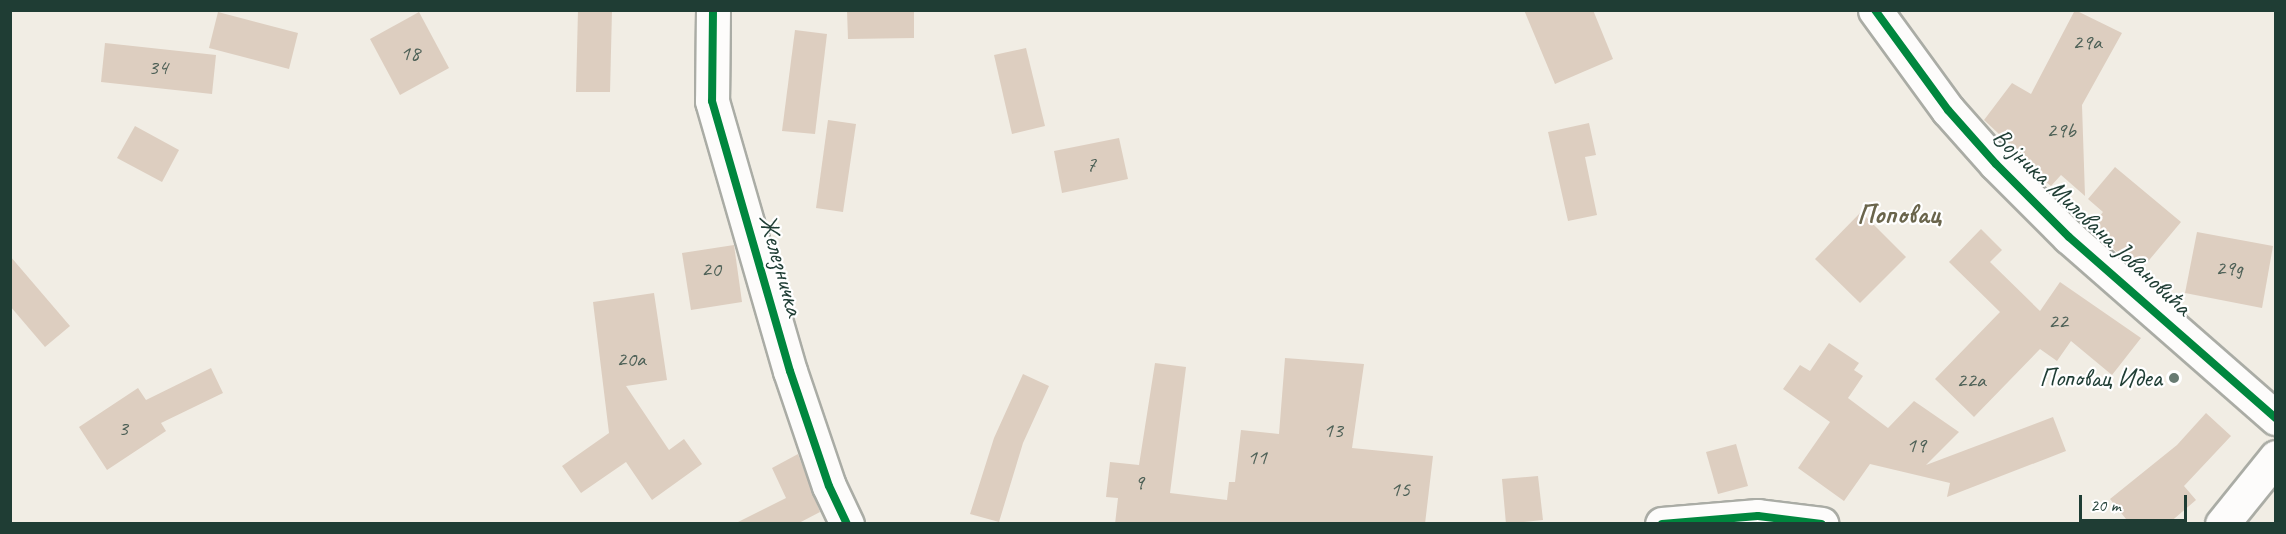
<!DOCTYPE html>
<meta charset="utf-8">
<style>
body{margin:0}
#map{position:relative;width:2286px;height:534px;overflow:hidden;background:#f1ede4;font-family:Caveat,sans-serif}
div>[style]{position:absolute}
.building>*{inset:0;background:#ddcec0}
.roads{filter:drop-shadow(2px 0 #aaaca5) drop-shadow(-2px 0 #aaaca5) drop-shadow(0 2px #aaaca5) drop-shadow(0 -2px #aaaca5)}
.street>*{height:33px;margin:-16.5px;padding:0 16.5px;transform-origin:16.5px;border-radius:16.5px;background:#fdfcfb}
.cycleway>*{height:8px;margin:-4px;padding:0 4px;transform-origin:4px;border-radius:4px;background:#00873e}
.dots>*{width:16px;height:16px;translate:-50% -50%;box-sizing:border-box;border:3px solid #fff;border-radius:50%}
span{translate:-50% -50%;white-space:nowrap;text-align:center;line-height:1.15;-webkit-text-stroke:4.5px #fff;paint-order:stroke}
.number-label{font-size:22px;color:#4e6157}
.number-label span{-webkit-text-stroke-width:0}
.street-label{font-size:26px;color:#1f3d34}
.poi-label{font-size:26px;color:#1f3d34}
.right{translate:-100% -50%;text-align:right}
.quarter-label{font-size:28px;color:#6a654c;font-weight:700}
.frame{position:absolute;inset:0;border:12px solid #1f3d34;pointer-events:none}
.scale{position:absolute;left:2079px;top:495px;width:108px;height:27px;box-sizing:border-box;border:3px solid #1f3d34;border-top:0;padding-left:8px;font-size:18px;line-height:21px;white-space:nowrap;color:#1f3d34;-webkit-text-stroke:4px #fff;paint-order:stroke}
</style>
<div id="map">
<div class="building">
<i style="clip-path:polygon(578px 10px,612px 10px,610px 92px,576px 92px)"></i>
<i style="clip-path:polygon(847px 10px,914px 10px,914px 38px,848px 39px)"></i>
<i style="clip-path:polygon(1524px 10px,1593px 10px,1613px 59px,1555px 84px)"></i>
<i style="clip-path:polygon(2075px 10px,2122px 33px,2082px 105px,2085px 196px,2061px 175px,2051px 186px,2025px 165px,2029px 162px,1984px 120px,2012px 83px,2031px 94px)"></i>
<i style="clip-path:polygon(218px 12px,298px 33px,289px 69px,209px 48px)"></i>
<i style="clip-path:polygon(419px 12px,449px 68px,400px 95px,370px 39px)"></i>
<i style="clip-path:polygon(795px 30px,827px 34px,815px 134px,782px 131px)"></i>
<i style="clip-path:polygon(105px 43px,216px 55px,212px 94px,101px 82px)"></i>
<i style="clip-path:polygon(1026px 48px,1045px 126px,1012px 134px,994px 55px)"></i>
<i style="clip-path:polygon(828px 120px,856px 124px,843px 212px,816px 208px)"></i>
<i style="clip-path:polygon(1589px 123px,1596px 155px,1585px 157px,1597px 215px,1568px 221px,1548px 132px)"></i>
<i style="clip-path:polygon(135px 126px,179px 150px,162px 182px,117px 158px)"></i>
<i style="clip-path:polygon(1119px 138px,1128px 179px,1062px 193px,1054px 151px)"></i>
<i style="clip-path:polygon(2115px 167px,2181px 222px,2140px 271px,2089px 229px,2103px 212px,2088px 199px)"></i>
<i style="clip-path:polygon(1861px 212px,1906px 257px,1860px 303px,1815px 259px)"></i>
<i style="clip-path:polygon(1981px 229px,2002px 250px,1990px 262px,2040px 311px,2060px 282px,2141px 338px,2112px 375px,2071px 341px,2057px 361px,2040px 349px,1974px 417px,1935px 379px,2000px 312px,1949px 262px)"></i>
<i style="clip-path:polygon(2197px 232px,2273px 246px,2262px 308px,2185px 293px)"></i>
<i style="clip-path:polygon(734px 245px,742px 302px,691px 310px,682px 253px)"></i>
<i style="clip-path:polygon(10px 256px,70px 326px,45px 347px,10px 306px)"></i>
<i style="clip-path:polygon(654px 293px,667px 380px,626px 386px,669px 450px,684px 439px,702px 464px,652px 500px,626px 462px,581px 493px,562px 466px,609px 433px,593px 302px)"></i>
<i style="clip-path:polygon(1829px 343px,1859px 363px,1854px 370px,1863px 376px,1848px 398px,1888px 428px,1914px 401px,1959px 432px,1926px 465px,2053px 417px,2066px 451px,1947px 497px,1950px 483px,1870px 464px,1844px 501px,1798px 468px,1830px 422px,1783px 389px,1800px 365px,1810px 371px)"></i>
<i style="clip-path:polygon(1285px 358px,1364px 364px,1352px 448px,1433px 456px,1425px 524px,1115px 524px,1118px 498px,1106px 497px,1110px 462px,1139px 465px,1155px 363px,1186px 367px,1170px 493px,1227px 500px,1229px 482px,1235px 482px,1241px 430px,1279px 434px)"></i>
<i style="clip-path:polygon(211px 368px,223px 393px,161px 423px,166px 431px,107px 470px,79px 427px,138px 388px,146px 400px)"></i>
<i style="clip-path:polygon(1023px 374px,1049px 386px,1023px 443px,999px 522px,970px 514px,994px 438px)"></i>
<i style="clip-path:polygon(2206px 413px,2231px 436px,2184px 486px,2196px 500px,2168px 524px,2130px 524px,2110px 499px,2177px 445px)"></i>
<i style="clip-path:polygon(1736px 444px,1748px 486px,1718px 494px,1706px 452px)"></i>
<i style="clip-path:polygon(798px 454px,820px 512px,797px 524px,734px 524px,786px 498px,772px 468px)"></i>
<i style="clip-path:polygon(1538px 476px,1543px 520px,1506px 524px,1502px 479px)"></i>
</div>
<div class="roads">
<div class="street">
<i style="left:713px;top:10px;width:91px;rotate:90.6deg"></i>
<i style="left:712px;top:101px;width:281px;rotate:73.9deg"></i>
<i style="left:790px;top:371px;width:121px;rotate:71.3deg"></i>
<i style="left:829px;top:486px;width:42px;rotate:64.7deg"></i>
<i style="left:1875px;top:10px;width:124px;rotate:53.9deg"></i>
<i style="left:1948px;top:110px;width:72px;rotate:48.4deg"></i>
<i style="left:1996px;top:164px;width:103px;rotate:45deg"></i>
<i style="left:2069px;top:237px;width:275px;rotate:41.2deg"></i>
<i style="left:1662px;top:524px;width:96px;rotate:-4.8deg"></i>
<i style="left:1758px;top:516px;width:64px;rotate:7.1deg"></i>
<i style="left:2222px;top:524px;width:86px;rotate:-51.1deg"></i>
</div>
</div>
<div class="cycleway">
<i style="left:713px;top:10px;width:91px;rotate:90.6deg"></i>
<i style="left:712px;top:101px;width:281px;rotate:73.9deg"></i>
<i style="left:790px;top:371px;width:121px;rotate:71.3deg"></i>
<i style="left:829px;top:486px;width:42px;rotate:64.7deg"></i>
<i style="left:1875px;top:10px;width:124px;rotate:53.9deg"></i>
<i style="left:1948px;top:110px;width:72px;rotate:48.4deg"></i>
<i style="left:1996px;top:164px;width:103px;rotate:45deg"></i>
<i style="left:2069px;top:237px;width:275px;rotate:41.2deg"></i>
<i style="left:1662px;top:524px;width:96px;rotate:-4.8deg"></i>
<i style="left:1758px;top:516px;width:64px;rotate:7.1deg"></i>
</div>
<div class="dots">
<i style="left:2174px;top:378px;background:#687b72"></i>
</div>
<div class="number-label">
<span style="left:2087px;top:43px">29a</span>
<span style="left:410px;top:54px">18</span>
<span style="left:158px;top:68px">34</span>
<span style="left:2061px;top:131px">29b</span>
<span style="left:1091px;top:165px">7</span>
<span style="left:2229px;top:269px">29g</span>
<span style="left:711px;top:270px">20</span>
<span style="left:2058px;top:322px">22</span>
<span style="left:631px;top:360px">20a</span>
<span style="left:1971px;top:381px">22a</span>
<span style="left:123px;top:429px">3</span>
<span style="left:1333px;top:431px">13</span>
<span style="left:1916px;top:446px">19</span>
<span style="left:1257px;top:458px">11</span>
<span style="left:1139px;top:483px">9</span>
<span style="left:1400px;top:490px">15</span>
</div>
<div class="street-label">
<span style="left:2092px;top:222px;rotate:43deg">Војника Милована Јовановића</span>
<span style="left:781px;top:265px;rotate:74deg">Железничка</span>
</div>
<div class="poi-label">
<span class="right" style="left:2162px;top:378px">Поповац Идеа</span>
</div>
<div class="quarter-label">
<span style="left:1899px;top:214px">Поповац</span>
</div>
<div class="frame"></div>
<div class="scale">20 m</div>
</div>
